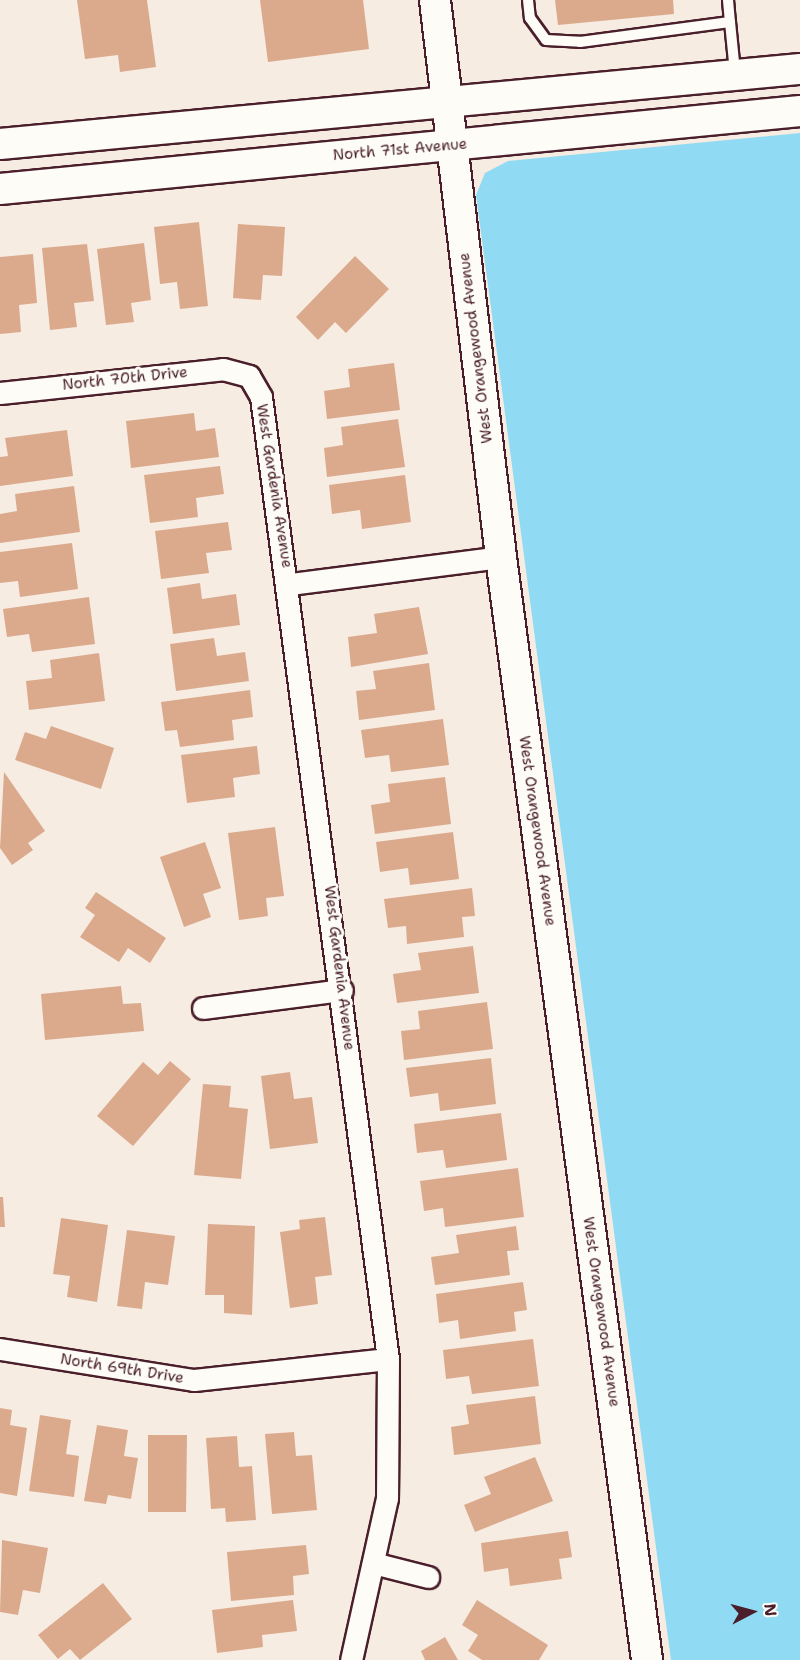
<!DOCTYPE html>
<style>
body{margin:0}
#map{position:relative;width:800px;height:1660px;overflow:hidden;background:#f6ece2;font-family:"Shantell Sans",sans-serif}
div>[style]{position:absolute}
.water>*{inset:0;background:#91daf3}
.building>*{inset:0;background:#dbaa8d}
.roads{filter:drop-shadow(2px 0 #4a1f2b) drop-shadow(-2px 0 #4a1f2b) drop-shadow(0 2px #4a1f2b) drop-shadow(0 -2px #4a1f2b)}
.lane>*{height:10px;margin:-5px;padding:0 5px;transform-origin:5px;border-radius:5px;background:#fdfcf7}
.street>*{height:21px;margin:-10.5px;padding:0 10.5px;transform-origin:10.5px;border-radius:10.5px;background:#fdfcf7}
.secondary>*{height:30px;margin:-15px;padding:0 15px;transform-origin:15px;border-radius:15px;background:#fdfcf7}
span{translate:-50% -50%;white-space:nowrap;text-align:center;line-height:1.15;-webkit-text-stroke:6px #fdfcf7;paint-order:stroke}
.street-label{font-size:15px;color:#4a1f2b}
.north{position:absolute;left:722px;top:1582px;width:60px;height:60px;-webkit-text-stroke:4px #fdfcf7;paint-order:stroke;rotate:84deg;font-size:16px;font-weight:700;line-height:24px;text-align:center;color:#4a1f2b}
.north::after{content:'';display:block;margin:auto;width:21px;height:27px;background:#4a1f2b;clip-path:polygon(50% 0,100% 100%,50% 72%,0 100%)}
</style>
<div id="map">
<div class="water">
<i style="clip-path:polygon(800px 133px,800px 1660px,671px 1660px,476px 195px,485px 173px,508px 161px)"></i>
</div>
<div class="building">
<i style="clip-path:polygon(77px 0,147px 0,156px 67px,120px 72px,118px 55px,85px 59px)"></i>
<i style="clip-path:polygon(260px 0,363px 0,369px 49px,268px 62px)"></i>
<i style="clip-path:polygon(555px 0,673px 0,674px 14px,558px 25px)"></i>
<i style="clip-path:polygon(199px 222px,208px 306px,180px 309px,177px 282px,160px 284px,154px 227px)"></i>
<i style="clip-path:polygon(238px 224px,285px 227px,282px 276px,263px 275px,261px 300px,233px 298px)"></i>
<i style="clip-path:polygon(144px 243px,151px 300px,131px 303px,134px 322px,106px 325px,97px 249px)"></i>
<i style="clip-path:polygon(87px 244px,94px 301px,74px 303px,77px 327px,50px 330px,42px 248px)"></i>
<i style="clip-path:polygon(33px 254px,37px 303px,19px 305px,21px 332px,0 334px,0 257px)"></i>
<i style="clip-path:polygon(355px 256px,389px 289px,346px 333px,335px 322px,318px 340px,296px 317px)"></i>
<i style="clip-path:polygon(394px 363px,400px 410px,327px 419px,324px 391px,350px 387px,348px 369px)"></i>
<i style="clip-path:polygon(194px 413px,196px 431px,215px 428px,219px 457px,131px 468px,126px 421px)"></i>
<i style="clip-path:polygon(398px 419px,405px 467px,327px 477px,324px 448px,343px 445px,341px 427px)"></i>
<i style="clip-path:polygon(67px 430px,73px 476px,0 486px,0 457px,8px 456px,5px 438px)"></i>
<i style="clip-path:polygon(220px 466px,224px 494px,196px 498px,198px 517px,150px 523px,144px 475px)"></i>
<i style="clip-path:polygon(405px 475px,411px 522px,362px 529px,360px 510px,332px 514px,329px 485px)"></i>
<i style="clip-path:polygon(74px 486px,80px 532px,0 543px,0 514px,17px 511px,15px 494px)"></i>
<i style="clip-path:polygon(228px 522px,232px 550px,206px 553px,209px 573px,161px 579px,155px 531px)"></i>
<i style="clip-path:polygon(72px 543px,78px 589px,20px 597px,18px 581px,0 583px,0 552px)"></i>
<i style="clip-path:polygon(200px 583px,202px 599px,236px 594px,240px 625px,173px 634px,167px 588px)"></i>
<i style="clip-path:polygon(89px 597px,95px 644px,32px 652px,29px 634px,7px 637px,3px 609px)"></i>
<i style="clip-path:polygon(419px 607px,428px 654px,351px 667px,348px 637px,377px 633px,374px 614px)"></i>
<i style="clip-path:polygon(214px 638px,217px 656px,245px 652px,249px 681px,176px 691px,170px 644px)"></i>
<i style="clip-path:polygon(99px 653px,105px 701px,29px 710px,26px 681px,52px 678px,50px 660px)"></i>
<i style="clip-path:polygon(429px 663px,435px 710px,359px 720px,356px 691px,376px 689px,373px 671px)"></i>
<i style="clip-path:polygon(250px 690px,253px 717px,232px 720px,234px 740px,180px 747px,177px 730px,165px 731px,161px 702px)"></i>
<i style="clip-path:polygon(443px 719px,449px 765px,391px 772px,389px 755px,365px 758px,361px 730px)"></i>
<i style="clip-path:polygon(51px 726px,114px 748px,101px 789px,15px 760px,25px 732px,46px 739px)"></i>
<i style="clip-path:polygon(257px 746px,260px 774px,233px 778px,235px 797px,187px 803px,181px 755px)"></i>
<i style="clip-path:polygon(4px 772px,45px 831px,28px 843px,33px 850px,12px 865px,0 848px)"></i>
<i style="clip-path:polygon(445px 777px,451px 824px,375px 834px,371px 805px,390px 802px,388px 784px)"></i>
<i style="clip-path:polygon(275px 827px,284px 896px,266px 898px,268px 916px,239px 920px,228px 833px)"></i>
<i style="clip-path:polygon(453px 832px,459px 879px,410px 885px,408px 868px,380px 872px,376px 842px)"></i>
<i style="clip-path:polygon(205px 842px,221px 888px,203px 894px,211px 917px,184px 927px,160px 857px)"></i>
<i style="clip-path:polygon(472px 888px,475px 916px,462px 917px,464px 937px,407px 944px,406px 926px,388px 928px,384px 899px)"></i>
<i style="clip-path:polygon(96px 892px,166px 938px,150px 963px,128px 948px,119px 962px,80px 937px,95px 915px,85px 908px)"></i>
<i style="clip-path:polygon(473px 946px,479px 993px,397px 1003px,393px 974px,421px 970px,418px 953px)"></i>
<i style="clip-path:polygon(121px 986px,123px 1004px,141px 1003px,144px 1031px,45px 1040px,41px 994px)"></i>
<i style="clip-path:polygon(487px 1002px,493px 1049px,404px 1060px,401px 1031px,420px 1029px,418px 1011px)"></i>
<i style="clip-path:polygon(491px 1058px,496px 1104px,440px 1111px,438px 1093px,410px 1097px,406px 1068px)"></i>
<i style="clip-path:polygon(170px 1061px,191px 1079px,133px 1146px,97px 1116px,143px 1062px,158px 1075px)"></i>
<i style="clip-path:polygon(290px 1072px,294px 1099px,312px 1097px,318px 1143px,270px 1149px,261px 1076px)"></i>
<i style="clip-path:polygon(203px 1084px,231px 1086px,229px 1107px,248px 1109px,241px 1179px,194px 1175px)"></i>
<i style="clip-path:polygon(501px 1113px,507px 1160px,446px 1168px,443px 1150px,417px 1153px,414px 1124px)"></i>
<i style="clip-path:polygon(518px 1168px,524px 1217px,445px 1227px,443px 1208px,424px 1211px,420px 1181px)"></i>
<i style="clip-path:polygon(0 1197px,3px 1197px,5px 1227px,0 1227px)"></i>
<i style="clip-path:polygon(325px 1217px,332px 1275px,315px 1277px,318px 1304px,290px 1308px,280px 1232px,300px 1229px,299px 1220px)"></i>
<i style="clip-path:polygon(61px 1218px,108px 1225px,97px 1302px,67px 1297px,70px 1276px,53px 1274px)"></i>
<i style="clip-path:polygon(208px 1224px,255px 1226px,252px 1315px,224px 1313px,224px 1295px,205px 1295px)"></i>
<i style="clip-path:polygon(516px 1226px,519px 1250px,507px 1251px,510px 1275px,435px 1285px,431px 1257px,459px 1253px,456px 1235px)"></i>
<i style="clip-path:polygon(127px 1230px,175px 1236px,168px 1285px,145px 1282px,142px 1309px,117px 1306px)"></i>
<i style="clip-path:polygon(523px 1282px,527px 1310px,514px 1312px,516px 1331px,460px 1339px,458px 1320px,439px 1323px,436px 1294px)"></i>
<i style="clip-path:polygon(533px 1339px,539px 1386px,472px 1394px,469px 1376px,446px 1379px,443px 1350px)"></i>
<i style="clip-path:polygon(535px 1396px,541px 1444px,454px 1455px,451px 1427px,469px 1424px,466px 1405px)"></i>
<i style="clip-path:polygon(0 1408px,12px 1410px,10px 1425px,27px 1428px,17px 1496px,0 1493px)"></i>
<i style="clip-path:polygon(40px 1415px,71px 1420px,66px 1454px,79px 1456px,74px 1497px,29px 1491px)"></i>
<i style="clip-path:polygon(97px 1425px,128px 1430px,124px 1456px,138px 1458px,131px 1499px,108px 1495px,106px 1504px,84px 1501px)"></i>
<i style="clip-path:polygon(294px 1432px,296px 1456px,312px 1455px,317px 1510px,272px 1514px,265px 1434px)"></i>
<i style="clip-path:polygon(148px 1435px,187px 1435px,186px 1512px,148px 1512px)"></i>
<i style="clip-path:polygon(237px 1436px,239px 1467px,252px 1466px,256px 1520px,226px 1522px,225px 1508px,211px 1509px,206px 1438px)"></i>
<i style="clip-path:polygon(535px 1457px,553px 1501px,475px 1532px,464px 1505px,491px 1494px,484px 1477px)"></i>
<i style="clip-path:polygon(568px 1531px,572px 1557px,559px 1559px,562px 1579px,510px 1586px,508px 1568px,484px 1572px,481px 1543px)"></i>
<i style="clip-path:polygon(2px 1540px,48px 1548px,40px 1593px,23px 1590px,18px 1615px,0 1612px)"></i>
<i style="clip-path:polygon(306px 1545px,309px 1574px,293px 1576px,294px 1595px,231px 1601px,227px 1552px)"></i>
<i style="clip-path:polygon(103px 1583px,132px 1619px,80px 1660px,70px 1649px,58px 1659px,38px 1635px)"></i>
<i style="clip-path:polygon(293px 1600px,297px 1631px,262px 1635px,263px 1647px,217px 1653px,212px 1610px)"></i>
<i style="clip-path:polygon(477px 1600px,548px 1645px,539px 1660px,482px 1660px,468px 1651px,478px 1635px,462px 1625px)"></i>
<i style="clip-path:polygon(445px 1637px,458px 1660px,425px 1660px,421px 1651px)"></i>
</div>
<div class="roads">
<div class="lane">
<i style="left:528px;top:0;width:18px;rotate:84deg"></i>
<i style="left:530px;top:18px;width:27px;rotate:54deg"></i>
<i style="left:546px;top:40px;width:34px;rotate:3deg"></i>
<i style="left:580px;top:42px;width:151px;rotate:-7.6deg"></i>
<i style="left:730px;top:22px;width:50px;rotate:84.3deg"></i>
<i style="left:728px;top:0;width:22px;rotate:85deg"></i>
</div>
<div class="street">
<i style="left:0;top:393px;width:224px;rotate:-6.1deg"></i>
<i style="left:223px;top:369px;width:27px;rotate:15deg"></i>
<i style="left:249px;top:376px;width:24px;rotate:60deg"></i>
<i style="left:261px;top:397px;width:970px;rotate:82.48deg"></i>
<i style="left:388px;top:1359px;width:139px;rotate:90.4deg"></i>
<i style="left:387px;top:1498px;width:166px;rotate:102.5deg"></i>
<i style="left:290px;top:584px;width:213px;rotate:-7.3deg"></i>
<i style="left:203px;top:1008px;width:140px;rotate:-7.4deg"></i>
<i style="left:0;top:1349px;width:196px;rotate:9.1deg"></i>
<i style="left:194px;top:1380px;width:195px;rotate:-6.2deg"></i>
<i style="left:373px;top:1563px;width:57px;rotate:14.3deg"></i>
</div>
<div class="secondary">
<i style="left:435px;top:0;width:561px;rotate:83.24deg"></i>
<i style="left:501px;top:557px;width:1113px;rotate:82.46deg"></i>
<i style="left:0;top:144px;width:804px;rotate:-5.36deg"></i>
<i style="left:0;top:189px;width:804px;rotate:-5.57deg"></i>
</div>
</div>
<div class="street-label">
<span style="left:400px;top:150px;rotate:-5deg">North 71st Avenue</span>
<span style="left:476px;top:348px;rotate:-97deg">West Orangewood Avenue</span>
<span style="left:125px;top:379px;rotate:-6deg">North 70th Drive</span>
<span style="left:274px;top:486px;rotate:81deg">West Gardenia Avenue</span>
<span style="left:537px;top:831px;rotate:82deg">West Orangewood Avenue</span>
<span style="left:339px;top:968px;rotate:83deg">West Gardenia Avenue</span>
<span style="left:601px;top:1312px;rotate:82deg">West Orangewood Avenue</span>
<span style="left:122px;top:1369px;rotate:9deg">North 69th Drive</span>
</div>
<div class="north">N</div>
</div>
